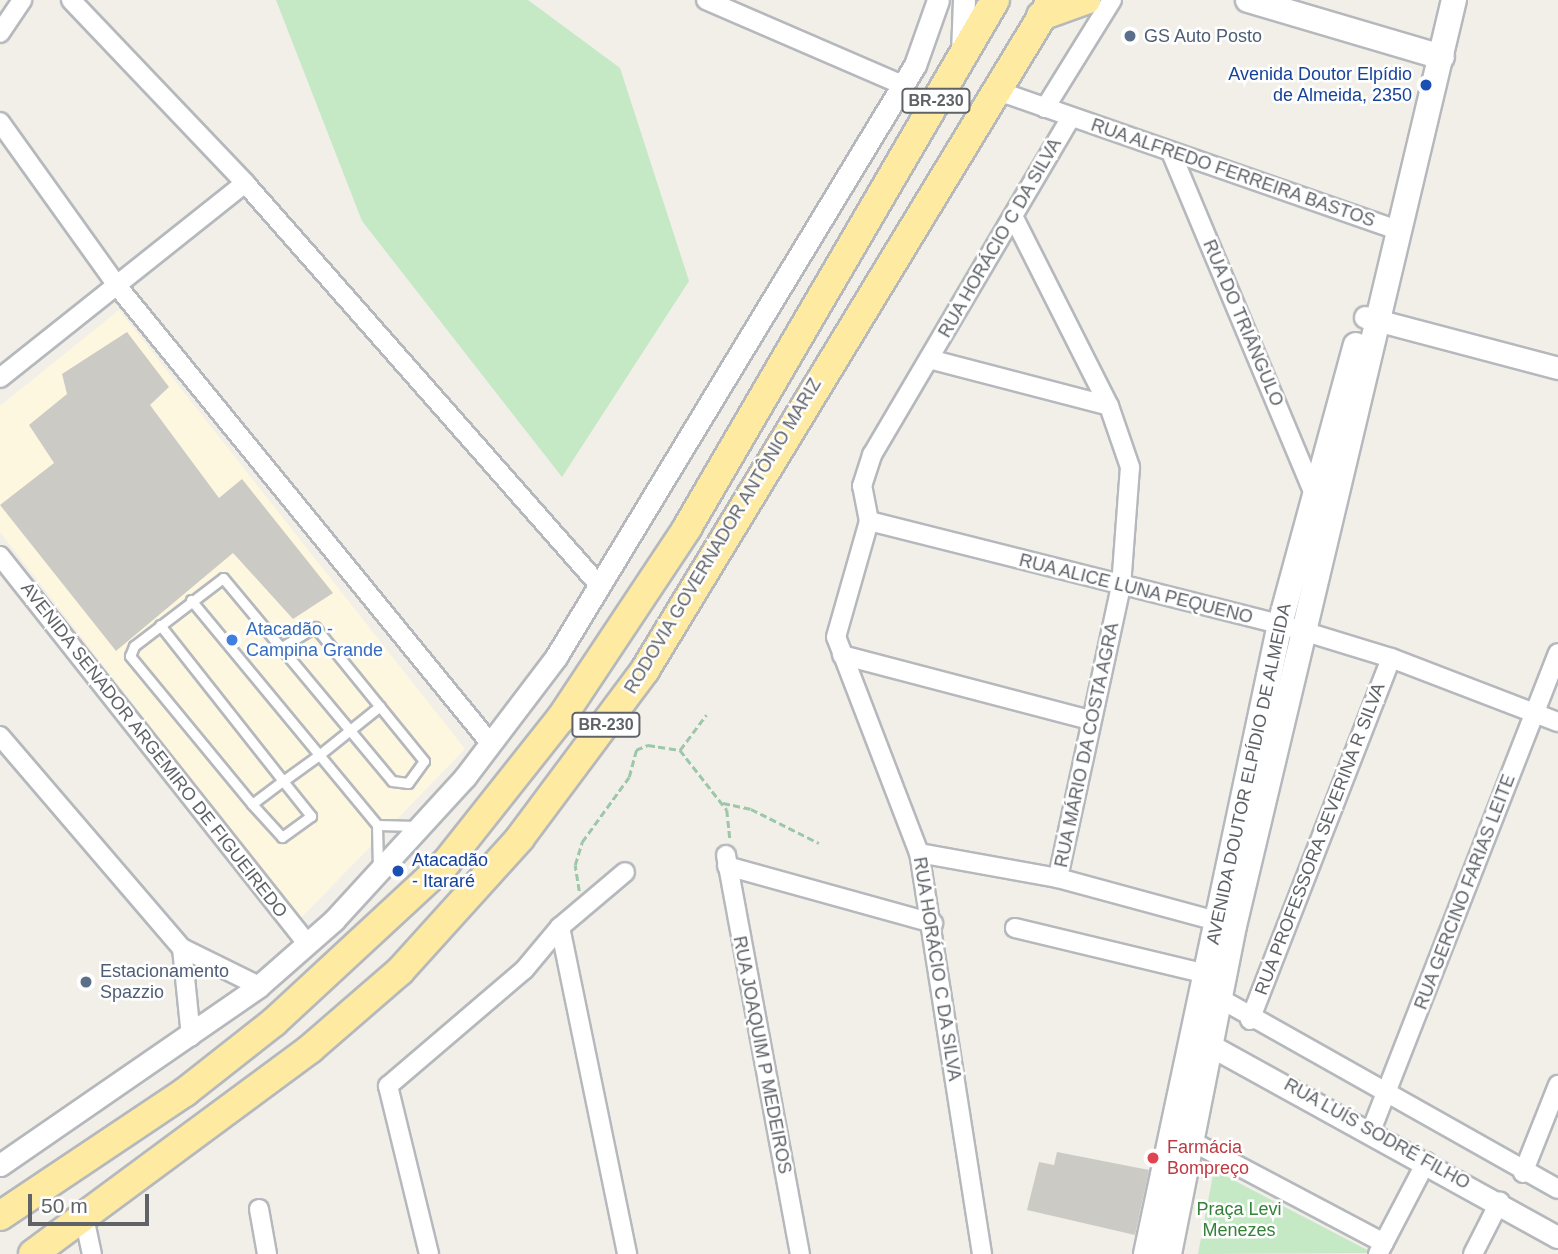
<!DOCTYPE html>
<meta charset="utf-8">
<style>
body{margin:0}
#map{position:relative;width:1558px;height:1254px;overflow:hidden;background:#f1efe8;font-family:Arial,sans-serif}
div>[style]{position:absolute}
.commercial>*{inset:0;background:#fef7e0}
.green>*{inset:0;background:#c5e8c5}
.building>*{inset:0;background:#cccac5}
.path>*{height:2.5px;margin-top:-1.25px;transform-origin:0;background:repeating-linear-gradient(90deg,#9cc7a9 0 7px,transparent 0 10.5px)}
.roads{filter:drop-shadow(2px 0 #b5b8bc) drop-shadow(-2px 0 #b5b8bc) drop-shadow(0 2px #b5b8bc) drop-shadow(0 -2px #b5b8bc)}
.service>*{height:9px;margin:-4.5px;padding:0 4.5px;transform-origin:4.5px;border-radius:4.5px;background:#fff}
.minor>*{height:18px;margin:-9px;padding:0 9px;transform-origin:9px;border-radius:9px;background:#fff}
.tertiary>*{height:21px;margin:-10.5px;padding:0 10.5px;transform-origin:10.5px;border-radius:10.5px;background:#fff}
.secondary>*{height:24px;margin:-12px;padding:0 12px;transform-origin:12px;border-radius:12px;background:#fff}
.trunk>*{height:28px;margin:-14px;padding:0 14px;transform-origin:14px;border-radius:14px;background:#feeaa1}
.dots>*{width:19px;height:19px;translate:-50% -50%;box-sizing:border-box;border:4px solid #fff;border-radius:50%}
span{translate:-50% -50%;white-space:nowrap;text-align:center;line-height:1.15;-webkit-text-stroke:5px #fff;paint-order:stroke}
.shield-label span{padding:2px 5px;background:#fff;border:2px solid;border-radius:5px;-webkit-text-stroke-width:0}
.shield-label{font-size:16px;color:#5f6368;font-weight:700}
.service-label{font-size:18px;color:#4e5e75}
.left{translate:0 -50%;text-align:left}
.transit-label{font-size:18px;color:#164399}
.right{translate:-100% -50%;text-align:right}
.street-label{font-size:18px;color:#5f6368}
.shop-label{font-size:18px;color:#366cbe}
.health-label{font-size:18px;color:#be3a42}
.park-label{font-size:18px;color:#348238}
.scale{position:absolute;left:28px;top:1194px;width:121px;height:32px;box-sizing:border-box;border:4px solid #5f6368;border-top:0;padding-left:9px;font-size:21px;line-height:24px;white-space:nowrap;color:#5f6368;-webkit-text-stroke:5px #fff;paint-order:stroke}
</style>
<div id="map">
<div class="commercial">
<i style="clip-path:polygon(119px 310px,465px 749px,300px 919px,0 532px,0 406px)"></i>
</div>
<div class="green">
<i style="clip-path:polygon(276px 0,528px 0,620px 68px,689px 281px,562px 477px,362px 221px)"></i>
<i style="clip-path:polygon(1214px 1170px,1373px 1253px,1198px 1254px)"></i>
</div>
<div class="building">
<i style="clip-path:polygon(127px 332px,169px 387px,150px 405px,219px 498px,242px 479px,333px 593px,293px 619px,233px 553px,116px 651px,0 505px,54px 463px,29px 425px,67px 394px,62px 374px)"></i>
<i style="clip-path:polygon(1057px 1152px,1149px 1170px,1135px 1235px,1027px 1210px,1039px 1162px,1054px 1165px)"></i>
</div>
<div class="path">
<i style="left:680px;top:750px;width:76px;rotate:51.9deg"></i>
<i style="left:727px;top:810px;width:28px;rotate:84deg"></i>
<i style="left:723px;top:803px;width:29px;rotate:12deg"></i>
<i style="left:751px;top:809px;width:76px;rotate:26.6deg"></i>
<i style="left:579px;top:891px;width:26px;rotate:-99deg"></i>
<i style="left:575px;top:865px;width:24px;rotate:-73deg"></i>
<i style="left:582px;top:842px;width:80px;rotate:-54.1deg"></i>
<i style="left:629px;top:777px;width:28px;rotate:-75deg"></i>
<i style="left:636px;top:750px;width:13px;rotate:-23deg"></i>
<i style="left:648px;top:745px;width:32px;rotate:9deg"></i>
<i style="left:680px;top:750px;width:44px;rotate:-53.4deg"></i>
</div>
<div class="roads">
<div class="service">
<i style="left:191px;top:600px;width:292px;rotate:50.4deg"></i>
<i style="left:377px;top:825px;width:43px;rotate:88.7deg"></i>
<i style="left:160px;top:625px;width:199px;rotate:51.7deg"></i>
<i style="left:283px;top:781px;width:45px;rotate:51.3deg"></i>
<i style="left:311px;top:816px;width:36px;rotate:144deg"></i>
<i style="left:282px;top:837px;width:45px;rotate:-132.3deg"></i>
<i style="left:252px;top:804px;width:39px;rotate:-37deg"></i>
<i style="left:283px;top:781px;width:44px;rotate:-35.8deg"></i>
<i style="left:319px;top:755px;width:78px;rotate:-38.8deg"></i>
<i style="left:252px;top:804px;width:192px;rotate:-129.5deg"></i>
<i style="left:130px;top:656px;width:11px;rotate:-68deg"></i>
<i style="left:134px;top:646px;width:112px;rotate:-37.4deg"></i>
<i style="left:223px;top:578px;width:264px;rotate:50.2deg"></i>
<i style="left:392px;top:781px;width:16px;rotate:7deg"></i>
<i style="left:408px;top:783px;width:27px;rotate:-54deg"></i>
<i style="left:424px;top:761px;width:173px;rotate:-129.1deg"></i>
<i style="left:315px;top:627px;width:39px;rotate:149deg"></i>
<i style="left:377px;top:825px;width:40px;rotate:1.4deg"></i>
</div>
<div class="minor">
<i style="left:71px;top:0;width:253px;rotate:46.4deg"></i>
<i style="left:245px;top:183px;width:536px;rotate:48.63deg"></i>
<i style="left:706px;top:0;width:214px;rotate:23.4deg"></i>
<i style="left:0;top:33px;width:40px;rotate:-56deg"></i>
<i style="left:998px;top:91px;width:420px;rotate:19.2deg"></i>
<i style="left:1045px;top:108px;width:127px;rotate:-58.2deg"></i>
<i style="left:0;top:122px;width:203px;rotate:54.4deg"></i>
<i style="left:118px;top:287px;width:590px;rotate:50.78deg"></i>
<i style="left:1171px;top:152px;width:371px;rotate:67.3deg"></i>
<i style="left:1013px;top:216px;width:213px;rotate:63.2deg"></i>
<i style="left:1109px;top:406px;width:65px;rotate:71deg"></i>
<i style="left:1130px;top:467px;width:119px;rotate:94.3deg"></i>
<i style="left:1121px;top:586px;width:299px;rotate:102.2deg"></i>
<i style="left:929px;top:359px;width:186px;rotate:14.6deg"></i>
<i style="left:0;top:378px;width:313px;rotate:-38.5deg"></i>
<i style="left:869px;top:521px;width:424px;rotate:14.1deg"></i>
<i style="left:1280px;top:624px;width:116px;rotate:17deg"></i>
<i style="left:1391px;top:658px;width:179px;rotate:21deg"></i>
<i style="left:0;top:556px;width:495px;rotate:51.6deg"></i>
<i style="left:842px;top:655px;width:256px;rotate:14.7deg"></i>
<i style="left:0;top:736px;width:279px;rotate:49.4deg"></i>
<i style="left:182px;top:948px;width:86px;rotate:26.3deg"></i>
<i style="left:919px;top:853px;width:141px;rotate:10.2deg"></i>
<i style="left:1058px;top:878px;width:175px;rotate:15.2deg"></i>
<i style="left:726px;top:855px;width:406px;rotate:79.5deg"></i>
<i style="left:727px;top:866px;width:214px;rotate:15.5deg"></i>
<i style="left:560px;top:927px;width:334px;rotate:78.4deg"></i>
<i style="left:1015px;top:928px;width:197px;rotate:13.5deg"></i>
<i style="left:182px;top:948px;width:89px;rotate:84.2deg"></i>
<i style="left:1219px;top:998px;width:389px;rotate:29.4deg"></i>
<i style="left:1250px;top:1020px;width:388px;rotate:-68.7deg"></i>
<i style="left:1371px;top:1131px;width:513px;rotate:-68.63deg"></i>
<i style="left:1193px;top:1142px;width:216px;rotate:27.9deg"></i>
<i style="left:1523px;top:1173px;width:95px;rotate:-68.3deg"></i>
<i style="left:259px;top:1209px;width:46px;rotate:79.9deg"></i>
<i style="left:84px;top:1217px;width:38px;rotate:78deg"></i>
<i style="left:429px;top:1254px;width:173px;rotate:-103.7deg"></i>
<i style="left:388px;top:1086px;width:179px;rotate:-40.5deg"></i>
<i style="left:524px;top:970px;width:56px;rotate:-50.1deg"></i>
<i style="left:560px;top:927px;width:85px;rotate:-40.2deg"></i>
<i style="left:982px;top:1254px;width:406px;rotate:-98.9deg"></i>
<i style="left:919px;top:853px;width:231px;rotate:-111deg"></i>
<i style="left:836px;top:637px;width:121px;rotate:-74.1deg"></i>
<i style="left:869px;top:521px;width:36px;rotate:-101deg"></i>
<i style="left:862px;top:486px;width:33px;rotate:-72deg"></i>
<i style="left:872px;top:455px;width:392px;rotate:-59.5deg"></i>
<i style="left:1378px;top:1254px;width:104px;rotate:-62.4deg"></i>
<i style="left:1473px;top:1254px;width:59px;rotate:-63deg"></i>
</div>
<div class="tertiary">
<i style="left:962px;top:54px;width:54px;rotate:-87.9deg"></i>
<i style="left:1365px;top:317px;width:200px;rotate:14.8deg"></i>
<i style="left:1195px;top:1037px;width:414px;rotate:28.9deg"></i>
<i style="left:0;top:1165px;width:315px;rotate:-34.6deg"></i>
<i style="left:259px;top:986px;width:100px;rotate:-41.3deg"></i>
<i style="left:334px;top:920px;width:194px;rotate:-47.5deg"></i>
<i style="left:465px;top:777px;width:151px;rotate:-52.8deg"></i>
<i style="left:556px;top:657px;width:692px;rotate:-58.77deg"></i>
<i style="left:915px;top:65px;width:69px;rotate:-70.5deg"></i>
</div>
<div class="secondary">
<i style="left:1248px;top:0;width:202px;rotate:16.4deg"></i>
<i style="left:1146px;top:1254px;width:644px;rotate:-77.99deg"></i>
<i style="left:1280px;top:624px;width:289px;rotate:-74.8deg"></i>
<i style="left:1169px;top:1254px;width:334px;rotate:-78.8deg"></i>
<i style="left:1234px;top:926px;width:952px;rotate:-76.64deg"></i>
</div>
<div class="trunk">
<i style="left:1041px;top:16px;width:48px;rotate:-19.6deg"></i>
<i style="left:0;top:1216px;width:223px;rotate:-33.8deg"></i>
<i style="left:185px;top:1092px;width:113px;rotate:-38.2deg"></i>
<i style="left:274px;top:1022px;width:234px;rotate:-42.8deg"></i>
<i style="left:446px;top:863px;width:185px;rotate:-51.6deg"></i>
<i style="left:561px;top:718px;width:228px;rotate:-56.4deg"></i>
<i style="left:687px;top:528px;width:611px;rotate:-59.74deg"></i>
<i style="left:33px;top:1254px;width:345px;rotate:-36.5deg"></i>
<i style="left:310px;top:1049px;width:119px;rotate:-40.9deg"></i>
<i style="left:400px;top:971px;width:179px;rotate:-47.9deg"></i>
<i style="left:520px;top:838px;width:209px;rotate:-53.3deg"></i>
<i style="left:645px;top:670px;width:784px;rotate:-58.72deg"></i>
</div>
</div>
<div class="dots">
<i style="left:1130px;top:36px;background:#5c6f8a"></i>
<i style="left:1426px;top:85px;background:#1a4fb4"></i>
<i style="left:232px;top:640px;background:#3f7fe0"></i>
<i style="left:398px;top:871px;background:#1a4fb4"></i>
<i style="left:86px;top:982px;background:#5c6f8a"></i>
<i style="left:1153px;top:1158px;background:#e0444e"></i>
</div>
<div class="shield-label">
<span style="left:936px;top:101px">BR-230</span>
<span style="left:606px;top:725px">BR-230</span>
</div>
<div class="service-label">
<span class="left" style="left:1144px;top:36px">GS Auto Posto</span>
<span class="left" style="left:100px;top:982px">Estacionamento<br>Spazzio</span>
</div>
<div class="transit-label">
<span class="right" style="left:1412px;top:85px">Avenida Doutor Elpídio<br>de Almeida, 2350</span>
<span class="left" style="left:412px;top:871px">Atacadão<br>- Itararé</span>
</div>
<div class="street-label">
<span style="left:1233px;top:173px;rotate:19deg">RUA ALFREDO FERREIRA BASTOS</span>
<span style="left:1000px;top:238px;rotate:-60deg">RUA HORÁCIO C DA SILVA</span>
<span style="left:1243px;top:323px;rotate:67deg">RUA DO TRIÂNGULO</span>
<span style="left:723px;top:536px;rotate:-59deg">RODOVIA GOVERNADOR ANTÔNIO MARIZ</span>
<span style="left:1136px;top:589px;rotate:14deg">RUA ALICE LUNA PEQUENO</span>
<span style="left:1087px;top:745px;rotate:-78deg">RUA MÁRIO DA COSTA AGRA</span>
<span style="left:154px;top:750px;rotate:52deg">AVENIDA SENADOR ARGEMIRO DE FIGUEIREDO</span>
<span style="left:1249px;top:774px;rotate:-78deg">AVENIDA DOUTOR ELPÍDIO DE ALMEIDA</span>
<span style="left:1320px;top:839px;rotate:-69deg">RUA PROFESSORA SEVERINA R SILVA</span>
<span style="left:1465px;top:892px;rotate:-69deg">RUA GERCINO FARIAS LEITE</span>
<span style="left:937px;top:969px;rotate:81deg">RUA HORÁCIO C DA SILVA</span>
<span style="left:762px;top:1055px;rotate:79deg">RUA JOAQUIM P MEDEIROS</span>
<span style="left:1377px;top:1134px;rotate:29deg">RUA LUÍS SODRÉ FILHO</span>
</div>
<div class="shop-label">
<span class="left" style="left:246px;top:640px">Atacadão -<br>Campina Grande</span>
</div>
<div class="health-label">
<span class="left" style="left:1167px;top:1158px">Farmácia<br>Bompreço</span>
</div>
<div class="park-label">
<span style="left:1239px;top:1220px">Praça Levi<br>Menezes</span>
</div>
<div class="scale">50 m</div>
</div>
